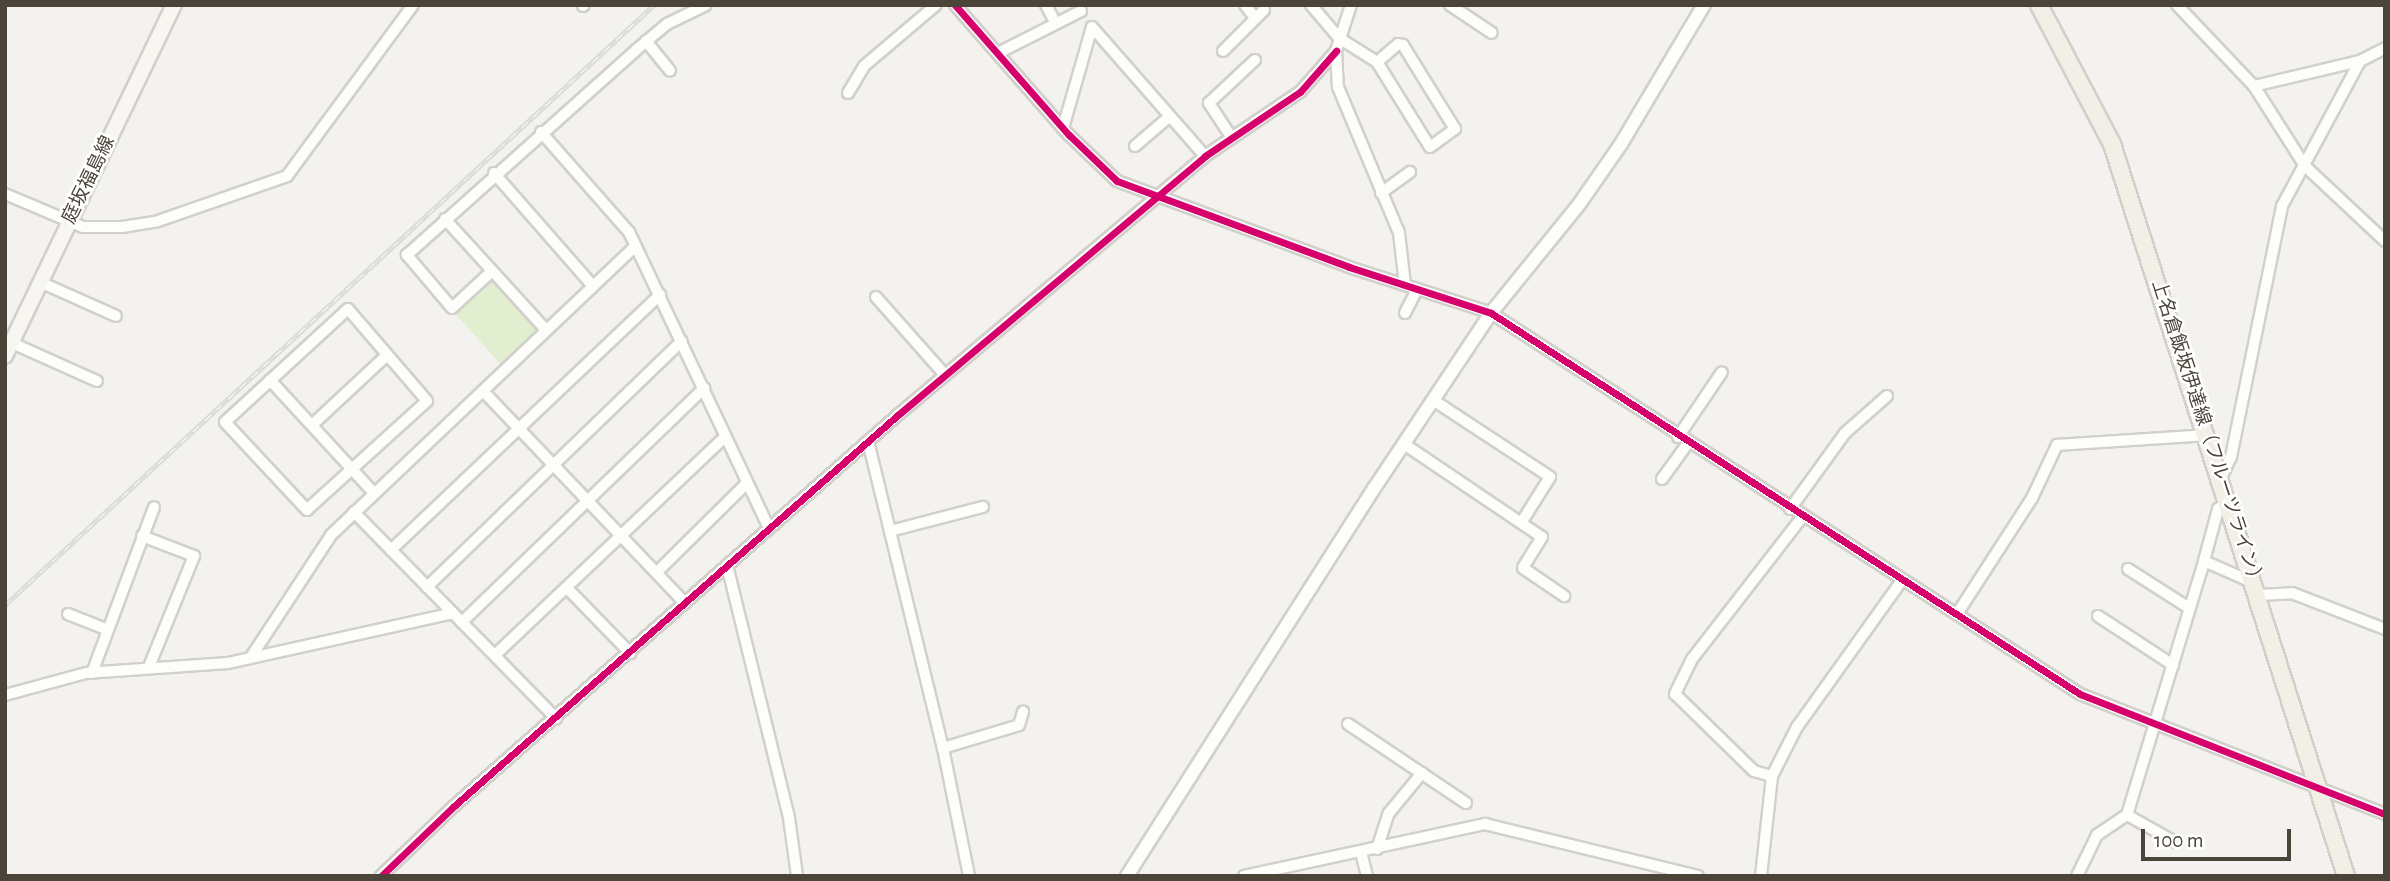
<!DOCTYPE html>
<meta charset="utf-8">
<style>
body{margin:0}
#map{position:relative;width:2390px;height:881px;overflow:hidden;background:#f4f2ee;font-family:"Alegreya Sans","Noto Sans JP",sans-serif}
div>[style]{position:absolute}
.green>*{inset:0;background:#e1eecf}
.roads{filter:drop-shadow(2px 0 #d2d0cb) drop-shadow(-2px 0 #d2d0cb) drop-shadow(0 2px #d2d0cb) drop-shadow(0 -2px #d2d0cb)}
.minor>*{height:10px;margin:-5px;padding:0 5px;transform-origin:5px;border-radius:5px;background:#fdfdfc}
.tertiary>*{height:12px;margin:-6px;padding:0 6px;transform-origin:6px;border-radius:6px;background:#fdfdfc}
.secondary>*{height:14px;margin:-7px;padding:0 7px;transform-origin:7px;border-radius:7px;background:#f7f6f1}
.primary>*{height:16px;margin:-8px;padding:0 8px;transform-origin:8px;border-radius:8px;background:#f2efe6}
.rail>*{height:5px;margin-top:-2.5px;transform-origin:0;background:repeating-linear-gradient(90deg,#fff 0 8px,#dbdbda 0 16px);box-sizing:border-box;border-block:2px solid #dbdbda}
.cycleway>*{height:7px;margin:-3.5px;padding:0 3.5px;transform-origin:3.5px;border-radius:3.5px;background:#d6006c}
span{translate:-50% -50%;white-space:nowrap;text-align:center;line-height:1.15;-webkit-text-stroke:5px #fff;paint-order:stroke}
.street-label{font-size:19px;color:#4b4439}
.frame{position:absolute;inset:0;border:7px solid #4b4439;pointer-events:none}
.scale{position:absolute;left:2141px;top:829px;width:150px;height:32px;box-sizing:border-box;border:4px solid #4b4439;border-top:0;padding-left:9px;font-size:21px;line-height:24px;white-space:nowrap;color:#4b4439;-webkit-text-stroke:5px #fff;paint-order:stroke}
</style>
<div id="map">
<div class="green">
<i style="clip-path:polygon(492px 275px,542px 330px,504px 368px,453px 311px)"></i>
</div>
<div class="roads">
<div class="minor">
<i style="left:955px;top:5px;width:173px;rotate:48.8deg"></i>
<i style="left:1069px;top:135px;width:66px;rotate:43.8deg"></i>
<i style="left:1117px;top:181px;width:247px;rotate:20.3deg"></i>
<i style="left:1349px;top:267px;width:149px;rotate:17.9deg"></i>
<i style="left:1491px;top:313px;width:701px;rotate:32.9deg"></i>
<i style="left:2080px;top:694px;width:328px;rotate:21.5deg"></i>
<i style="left:1046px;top:5px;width:21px;rotate:62deg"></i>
<i style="left:1245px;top:5px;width:16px;rotate:52deg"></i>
<i style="left:1311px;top:5px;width:43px;rotate:49.7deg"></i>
<i style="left:1339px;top:38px;width:45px;rotate:32.3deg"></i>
<i style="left:1377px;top:62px;width:100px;rotate:58.1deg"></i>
<i style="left:1430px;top:147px;width:31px;rotate:-36deg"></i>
<i style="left:1455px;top:129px;width:99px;rotate:-121.8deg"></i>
<i style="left:1403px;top:45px;width:5px;rotate:-169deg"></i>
<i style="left:1398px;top:44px;width:28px;rotate:139deg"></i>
<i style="left:1351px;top:5px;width:48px;rotate:108.1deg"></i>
<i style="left:1336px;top:51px;width:36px;rotate:87deg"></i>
<i style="left:1338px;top:87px;width:158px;rotate:67.3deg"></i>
<i style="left:1399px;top:233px;width:52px;rotate:83.4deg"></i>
<i style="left:1450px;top:5px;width:50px;rotate:33.7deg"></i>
<i style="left:2177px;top:5px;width:112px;rotate:46.5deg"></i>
<i style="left:2254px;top:86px;width:95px;rotate:57.5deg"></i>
<i style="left:2305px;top:166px;width:110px;rotate:43.2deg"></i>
<i style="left:583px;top:6px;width:1px;rotate:-45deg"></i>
<i style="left:646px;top:41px;width:38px;rotate:51deg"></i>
<i style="left:1223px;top:51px;width:58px;rotate:-45deg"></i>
<i style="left:998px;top:53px;width:93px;rotate:-26.8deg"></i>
<i style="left:2254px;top:86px;width:109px;rotate:-13.3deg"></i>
<i style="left:848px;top:93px;width:31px;rotate:-59deg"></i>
<i style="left:864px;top:66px;width:94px;rotate:-40.3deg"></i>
<i style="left:1063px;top:128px;width:105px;rotate:-74deg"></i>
<i style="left:1092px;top:27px;width:171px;rotate:48.8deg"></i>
<i style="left:541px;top:132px;width:133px;rotate:48.7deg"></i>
<i style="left:629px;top:232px;width:327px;rotate:64.7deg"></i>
<i style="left:1232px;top:138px;width:42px;rotate:-123.3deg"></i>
<i style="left:1209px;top:103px;width:63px;rotate:-43.1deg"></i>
<i style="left:1135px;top:146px;width:45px;rotate:-40.5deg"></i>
<i style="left:494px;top:173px;width:150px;rotate:48.8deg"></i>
<i style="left:1381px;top:193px;width:36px;rotate:-36deg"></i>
<i style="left:5px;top:194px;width:85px;rotate:22.9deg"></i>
<i style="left:83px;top:227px;width:39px"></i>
<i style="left:122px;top:227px;width:36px;rotate:-9deg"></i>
<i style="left:158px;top:221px;width:137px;rotate:-19.2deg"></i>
<i style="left:287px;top:176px;width:212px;rotate:-53.6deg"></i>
<i style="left:445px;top:219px;width:150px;rotate:47.7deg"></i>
<i style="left:492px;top:271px;width:54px;rotate:137.2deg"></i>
<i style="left:452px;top:308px;width:70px;rotate:-130.3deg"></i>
<i style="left:407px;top:255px;width:307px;rotate:-41.8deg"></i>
<i style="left:636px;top:50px;width:40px;rotate:-40deg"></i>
<i style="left:667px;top:24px;width:43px;rotate:-26deg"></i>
<i style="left:40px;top:282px;width:83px;rotate:24.1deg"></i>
<i style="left:876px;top:297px;width:104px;rotate:48.5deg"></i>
<i style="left:348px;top:309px;width:121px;rotate:49.3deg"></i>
<i style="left:427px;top:401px;width:162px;rotate:137.8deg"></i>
<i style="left:307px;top:510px;width:120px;rotate:-133deg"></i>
<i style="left:225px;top:422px;width:167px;rotate:-42.6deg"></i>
<i style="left:1405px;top:313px;width:27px;rotate:-63deg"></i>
<i style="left:12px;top:343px;width:93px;rotate:24.1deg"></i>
<i style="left:270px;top:380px;width:154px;rotate:47.4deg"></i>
<i style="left:483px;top:391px;width:293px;rotate:46.4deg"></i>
<i style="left:1433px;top:400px;width:140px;rotate:33.3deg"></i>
<i style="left:1550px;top:477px;width:54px;rotate:122.2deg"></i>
<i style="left:312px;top:425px;width:103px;rotate:-43deg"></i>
<i style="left:1678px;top:437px;width:78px;rotate:-55.9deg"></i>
<i style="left:868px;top:441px;width:316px;rotate:76.3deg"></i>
<i style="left:943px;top:748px;width:131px;rotate:78.5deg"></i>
<i style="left:1404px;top:444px;width:166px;rotate:34deg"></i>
<i style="left:1542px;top:537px;width:36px;rotate:122deg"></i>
<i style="left:1523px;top:568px;width:50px;rotate:34.3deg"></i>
<i style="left:2222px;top:476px;width:21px;rotate:-65deg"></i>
<i style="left:2231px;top:457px;width:256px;rotate:-78.5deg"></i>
<i style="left:2282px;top:206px;width:165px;rotate:-61.7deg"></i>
<i style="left:2360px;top:61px;width:28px;rotate:-27deg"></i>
<i style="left:1662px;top:479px;width:44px;rotate:-54.2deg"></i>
<i style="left:1790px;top:509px;width:94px;rotate:-54.1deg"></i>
<i style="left:1845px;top:433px;width:56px;rotate:-41.4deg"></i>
<i style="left:354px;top:512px;width:289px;rotate:45.6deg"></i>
<i style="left:1803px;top:516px;width:181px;rotate:127.8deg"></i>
<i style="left:1692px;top:659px;width:39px;rotate:116deg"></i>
<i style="left:1675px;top:694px;width:110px;rotate:44.3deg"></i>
<i style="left:1754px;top:771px;width:19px;rotate:16deg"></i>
<i style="left:1772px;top:776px;width:55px;rotate:-63deg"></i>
<i style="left:1797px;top:727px;width:178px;rotate:-54.4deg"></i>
<i style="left:890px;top:531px;width:96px;rotate:-14.5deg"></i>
<i style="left:142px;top:536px;width:56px;rotate:21deg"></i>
<i style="left:194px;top:556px;width:120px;rotate:112.1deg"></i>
<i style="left:391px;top:550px;width:371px;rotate:-43.5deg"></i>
<i style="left:2204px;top:561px;width:54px;rotate:-74.9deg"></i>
<i style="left:2218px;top:509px;width:14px;rotate:-34deg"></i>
<i style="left:727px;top:565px;width:260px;rotate:76.2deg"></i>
<i style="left:789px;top:818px;width:59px;rotate:82.1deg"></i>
<i style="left:2128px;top:569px;width:72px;rotate:32.6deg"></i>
<i style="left:657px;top:572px;width:125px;rotate:-44.7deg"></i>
<i style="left:427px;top:587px;width:354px;rotate:-44deg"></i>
<i style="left:567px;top:588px;width:91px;rotate:45.9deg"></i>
<i style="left:2259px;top:595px;width:33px;rotate:-3deg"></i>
<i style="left:2292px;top:593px;width:100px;rotate:21.2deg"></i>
<i style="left:68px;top:614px;width:43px;rotate:21.8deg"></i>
<i style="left:1957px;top:614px;width:138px;rotate:-57.1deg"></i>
<i style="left:2032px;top:498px;width:59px;rotate:-64.7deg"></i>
<i style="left:2057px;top:445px;width:151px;rotate:-3.8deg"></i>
<i style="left:2098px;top:616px;width:90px;rotate:33.2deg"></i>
<i style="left:462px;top:622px;width:337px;rotate:-44deg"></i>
<i style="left:495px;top:655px;width:317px;rotate:-43.5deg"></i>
<i style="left:251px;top:657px;width:146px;rotate:-56.7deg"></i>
<i style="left:331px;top:535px;width:420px;rotate:-43.5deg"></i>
<i style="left:92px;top:673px;width:177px;rotate:-69.5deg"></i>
<i style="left:5px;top:695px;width:84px;rotate:-15.2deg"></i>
<i style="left:86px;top:673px;width:142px;rotate:-4deg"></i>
<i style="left:228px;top:663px;width:230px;rotate:-12.5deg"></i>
<i style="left:1348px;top:724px;width:142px;rotate:33.8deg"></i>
<i style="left:943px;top:748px;width:79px;rotate:-16.8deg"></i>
<i style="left:1019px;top:725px;width:14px;rotate:-73deg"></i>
<i style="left:2175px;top:842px;width:55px;rotate:-150.6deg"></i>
<i style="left:2127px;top:815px;width:265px;rotate:-73.1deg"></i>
<i style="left:2204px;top:561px;width:52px;rotate:23.6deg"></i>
<i style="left:1377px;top:849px;width:38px;rotate:-72deg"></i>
<i style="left:1389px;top:813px;width:52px;rotate:-50.5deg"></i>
<i style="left:1361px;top:852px;width:25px;rotate:76deg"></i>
<i style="left:381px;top:876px;width:101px;rotate:-43.8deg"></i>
<i style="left:454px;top:806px;width:593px;rotate:-41.38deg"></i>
<i style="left:899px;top:414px;width:400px;rotate:-40.1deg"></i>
<i style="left:1205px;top:156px;width:115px;rotate:-34deg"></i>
<i style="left:1300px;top:92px;width:55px;rotate:-48.7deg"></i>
<i style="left:1244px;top:876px;width:247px;rotate:-12.2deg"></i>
<i style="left:1485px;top:824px;width:219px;rotate:13.7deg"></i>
<i style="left:1761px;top:876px;width:101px;rotate:-83.7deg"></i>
<i style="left:2077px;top:876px;width:46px;rotate:-64deg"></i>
<i style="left:2097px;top:835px;width:36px;rotate:-34deg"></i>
</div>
<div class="tertiary">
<i style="left:1127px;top:876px;width:461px;rotate:-57.5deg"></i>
<i style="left:1375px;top:487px;width:209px;rotate:-56.3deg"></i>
<i style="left:1491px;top:313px;width:141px;rotate:-51deg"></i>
<i style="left:1580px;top:203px;width:72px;rotate:-55.2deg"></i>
<i style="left:1621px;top:144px;width:162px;rotate:-59.2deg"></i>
</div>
<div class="secondary">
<i style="left:5px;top:356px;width:390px;rotate:-64.3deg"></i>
</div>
<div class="primary">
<i style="left:2039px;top:5px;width:157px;rotate:62.3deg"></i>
<i style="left:2112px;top:144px;width:768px;rotate:72.27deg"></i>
</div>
</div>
<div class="rail">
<i style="left:5px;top:605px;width:884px;rotate:-42.75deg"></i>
</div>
<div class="cycleway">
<i style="left:955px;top:5px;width:173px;rotate:48.8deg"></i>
<i style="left:1069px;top:135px;width:66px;rotate:43.8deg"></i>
<i style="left:1117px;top:181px;width:247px;rotate:20.3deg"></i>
<i style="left:1349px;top:267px;width:149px;rotate:17.9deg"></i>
<i style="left:1491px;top:313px;width:701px;rotate:32.9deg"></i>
<i style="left:2080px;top:694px;width:328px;rotate:21.5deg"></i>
<i style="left:381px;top:876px;width:101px;rotate:-43.8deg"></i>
<i style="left:454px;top:806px;width:593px;rotate:-41.38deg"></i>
<i style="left:899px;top:414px;width:400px;rotate:-40.1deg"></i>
<i style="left:1205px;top:156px;width:115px;rotate:-34deg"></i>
<i style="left:1300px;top:92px;width:55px;rotate:-48.7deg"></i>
</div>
<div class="street-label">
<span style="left:89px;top:180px;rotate:-64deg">庭坂福島線</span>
<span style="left:2207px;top:434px;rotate:72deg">上名倉飯坂伊達線（フルーツライン）</span>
</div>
<div class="frame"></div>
<div class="scale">100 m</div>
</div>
